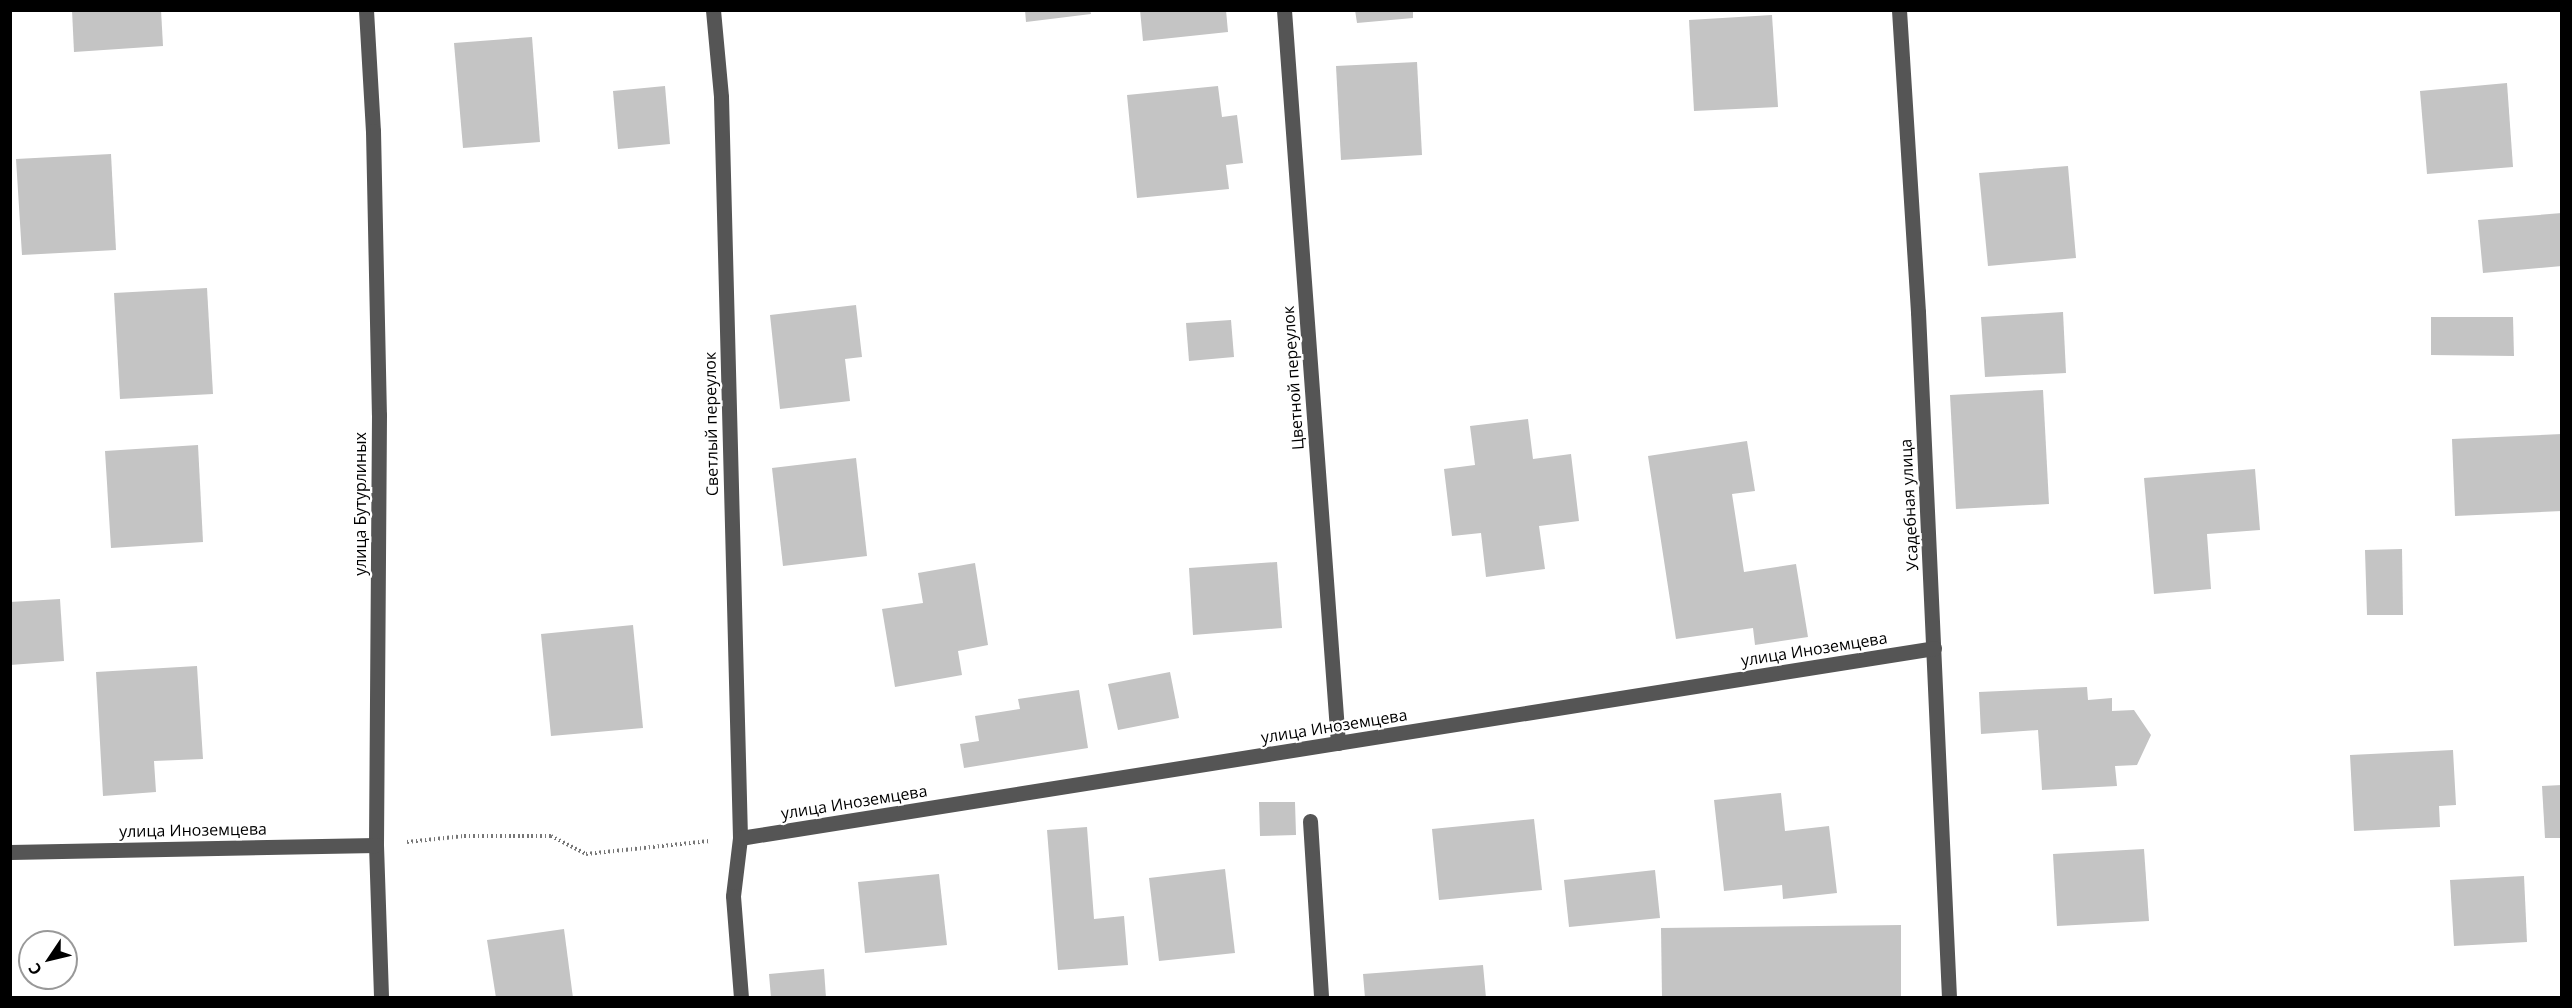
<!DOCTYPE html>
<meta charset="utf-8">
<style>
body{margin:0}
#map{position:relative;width:2572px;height:1008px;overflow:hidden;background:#fff;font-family:"Open Sans",sans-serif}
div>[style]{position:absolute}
.building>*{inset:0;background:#c4c4c4}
.path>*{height:4px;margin-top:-2px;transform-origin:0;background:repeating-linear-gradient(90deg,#777 0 1.5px,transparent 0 4.5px)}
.minor>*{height:15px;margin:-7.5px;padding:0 7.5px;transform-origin:7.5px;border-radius:7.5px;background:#555}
span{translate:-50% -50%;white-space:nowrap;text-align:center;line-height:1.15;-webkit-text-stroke:4.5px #fff;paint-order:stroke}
.street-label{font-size:16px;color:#000}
.frame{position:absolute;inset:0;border:12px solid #000;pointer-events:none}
.north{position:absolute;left:18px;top:930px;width:60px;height:60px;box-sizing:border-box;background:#fff;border:2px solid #999;border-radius:50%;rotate:235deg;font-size:16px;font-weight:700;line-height:24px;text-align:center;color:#000}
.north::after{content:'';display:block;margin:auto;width:21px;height:27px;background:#000;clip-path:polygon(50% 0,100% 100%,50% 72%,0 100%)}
</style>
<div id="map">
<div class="building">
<i style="clip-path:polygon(72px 10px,161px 10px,163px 46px,74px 52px)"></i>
<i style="clip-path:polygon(1025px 10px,1090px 10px,1091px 14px,1026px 22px)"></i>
<i style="clip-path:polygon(1140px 10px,1226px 10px,1228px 32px,1143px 41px)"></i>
<i style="clip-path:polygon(1355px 10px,1413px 10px,1413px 18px,1357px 23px)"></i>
<i style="clip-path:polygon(1772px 15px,1778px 107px,1694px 111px,1689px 20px)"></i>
<i style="clip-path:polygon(532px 37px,540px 142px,463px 148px,454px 43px)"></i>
<i style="clip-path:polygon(1417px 62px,1422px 155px,1341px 160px,1336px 66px)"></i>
<i style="clip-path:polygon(2507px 83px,2513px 167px,2427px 174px,2420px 91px)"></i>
<i style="clip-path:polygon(665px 86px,670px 144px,618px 149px,613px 91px)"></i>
<i style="clip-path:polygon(1218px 86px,1222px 117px,1237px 115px,1243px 163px,1226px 165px,1229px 189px,1137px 198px,1127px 95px)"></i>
<i style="clip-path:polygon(111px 154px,116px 250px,22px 255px,16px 159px)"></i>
<i style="clip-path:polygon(2068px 166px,2076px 258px,1988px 266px,1979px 173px)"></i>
<i style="clip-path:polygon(2562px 213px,2562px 266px,2483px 273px,2478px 220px)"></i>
<i style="clip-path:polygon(207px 288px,213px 394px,120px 399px,114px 293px)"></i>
<i style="clip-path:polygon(856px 305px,862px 357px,845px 359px,850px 401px,780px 409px,770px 315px)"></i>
<i style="clip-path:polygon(2063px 312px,2066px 373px,1985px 377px,1981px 317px)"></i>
<i style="clip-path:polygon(2431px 317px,2513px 317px,2514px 356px,2431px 355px)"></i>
<i style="clip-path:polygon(1231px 320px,1234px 357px,1189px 361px,1186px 323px)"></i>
<i style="clip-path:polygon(2043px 390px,2049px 504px,1956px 509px,1950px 395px)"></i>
<i style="clip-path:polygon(1528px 419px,1533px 459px,1571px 454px,1579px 521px,1539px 526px,1545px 569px,1486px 577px,1481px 533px,1452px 536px,1444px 469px,1475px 465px,1470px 426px)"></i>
<i style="clip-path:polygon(2562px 434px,2562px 511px,2455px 516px,2452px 439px)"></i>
<i style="clip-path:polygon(1747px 441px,1755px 491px,1732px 494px,1744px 572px,1796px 564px,1808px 637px,1755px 645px,1753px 628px,1676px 639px,1648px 456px)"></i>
<i style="clip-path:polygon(198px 445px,203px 542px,111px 548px,105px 451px)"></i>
<i style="clip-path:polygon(856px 458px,867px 556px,783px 566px,772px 468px)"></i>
<i style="clip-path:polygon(2255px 469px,2260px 530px,2207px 534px,2211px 589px,2154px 594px,2144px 478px)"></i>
<i style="clip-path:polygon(2402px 549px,2403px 615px,2367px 615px,2365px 550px)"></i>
<i style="clip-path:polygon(1277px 562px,1282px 628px,1193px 635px,1189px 568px)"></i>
<i style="clip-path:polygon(975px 563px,988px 645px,958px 651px,962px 675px,895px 687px,882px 609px,923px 603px,918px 573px)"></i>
<i style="clip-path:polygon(60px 599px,64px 661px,10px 665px,10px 602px)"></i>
<i style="clip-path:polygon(633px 625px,643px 728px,551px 736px,541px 634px)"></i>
<i style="clip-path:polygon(197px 666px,203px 759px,154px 761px,156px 792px,103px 796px,96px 672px)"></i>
<i style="clip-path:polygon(1170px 672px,1179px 718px,1118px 730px,1108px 684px)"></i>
<i style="clip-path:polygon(2087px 687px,2088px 700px,2112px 698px,2112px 711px,2134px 710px,2151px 735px,2137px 765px,2115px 766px,2117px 786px,2042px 790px,2038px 730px,1981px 734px,1979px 692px)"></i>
<i style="clip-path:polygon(1079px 690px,1088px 748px,964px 768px,960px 744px,979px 741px,975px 716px,1020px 709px,1018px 699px)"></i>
<i style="clip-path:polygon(2453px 750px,2456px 805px,2439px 806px,2440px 827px,2354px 831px,2350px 755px)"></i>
<i style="clip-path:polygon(2562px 785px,2562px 838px,2545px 838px,2542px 786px)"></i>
<i style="clip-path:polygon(1781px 793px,1785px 831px,1829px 826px,1837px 893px,1783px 899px,1782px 885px,1724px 891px,1714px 800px)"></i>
<i style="clip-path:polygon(1259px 802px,1295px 802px,1296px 835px,1260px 836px)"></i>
<i style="clip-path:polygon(1534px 819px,1542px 890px,1439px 900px,1432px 829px)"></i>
<i style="clip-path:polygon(1087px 827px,1094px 919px,1124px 916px,1128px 965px,1058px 970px,1047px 830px)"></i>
<i style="clip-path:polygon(2144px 849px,2149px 921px,2057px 926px,2053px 854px)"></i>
<i style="clip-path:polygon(1225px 869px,1235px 953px,1159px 961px,1149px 878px)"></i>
<i style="clip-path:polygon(1655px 870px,1660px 918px,1569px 927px,1564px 880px)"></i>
<i style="clip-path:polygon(939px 874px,947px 945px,865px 953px,858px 882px)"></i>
<i style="clip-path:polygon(2524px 876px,2527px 942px,2454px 946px,2450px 880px)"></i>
<i style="clip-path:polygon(1901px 925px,1901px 996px,1662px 998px,1661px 928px)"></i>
<i style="clip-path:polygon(564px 929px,573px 998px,496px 998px,487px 940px)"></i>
<i style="clip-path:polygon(1483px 965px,1486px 998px,1365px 998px,1363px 974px)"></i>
<i style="clip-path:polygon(824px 969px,826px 998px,771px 998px,769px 974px)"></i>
</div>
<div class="path">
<i style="left:407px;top:842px;width:57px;rotate:-6deg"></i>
<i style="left:464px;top:836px;width:87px"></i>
<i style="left:551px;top:836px;width:39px;rotate:27deg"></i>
<i style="left:586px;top:854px;width:124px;rotate:-6deg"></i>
</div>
<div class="minor">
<i style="left:366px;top:10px;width:121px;rotate:86.7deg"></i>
<i style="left:373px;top:131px;width:284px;rotate:88.8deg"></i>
<i style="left:379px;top:415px;width:430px;rotate:90.4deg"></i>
<i style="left:376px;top:845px;width:153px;rotate:88.1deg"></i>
<i style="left:713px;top:10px;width:87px;rotate:84.7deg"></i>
<i style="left:721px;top:97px;width:741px;rotate:88.53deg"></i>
<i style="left:740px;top:838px;width:58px;rotate:96.9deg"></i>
<i style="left:733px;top:896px;width:102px;rotate:85.5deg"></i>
<i style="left:1284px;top:10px;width:735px;rotate:85.79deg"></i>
<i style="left:1899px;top:10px;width:303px;rotate:86.4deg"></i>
<i style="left:1918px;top:312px;width:687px;rotate:87.41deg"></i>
<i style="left:1310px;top:821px;width:177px;rotate:86.4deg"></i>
<i style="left:740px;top:838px;width:1209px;rotate:-9.04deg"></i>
<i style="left:10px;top:852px;width:366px;rotate:-1.1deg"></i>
</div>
<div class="street-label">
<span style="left:1293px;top:378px;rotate:-94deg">Цветной переулок</span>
<span style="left:711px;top:424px;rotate:-91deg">Светлый переулок</span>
<span style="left:360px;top:504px;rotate:-90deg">улица Бутурлиных</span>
<span style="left:1909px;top:505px;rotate:-93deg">Усадебная улица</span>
<span style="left:1814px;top:649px;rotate:-9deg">улица Иноземцева</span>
<span style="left:1334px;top:726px;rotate:-9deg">улица Иноземцева</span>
<span style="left:854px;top:802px;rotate:-9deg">улица Иноземцева</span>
<span style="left:193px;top:830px;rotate:-1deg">улица Иноземцева</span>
</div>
<div class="frame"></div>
<div class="north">С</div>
</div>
